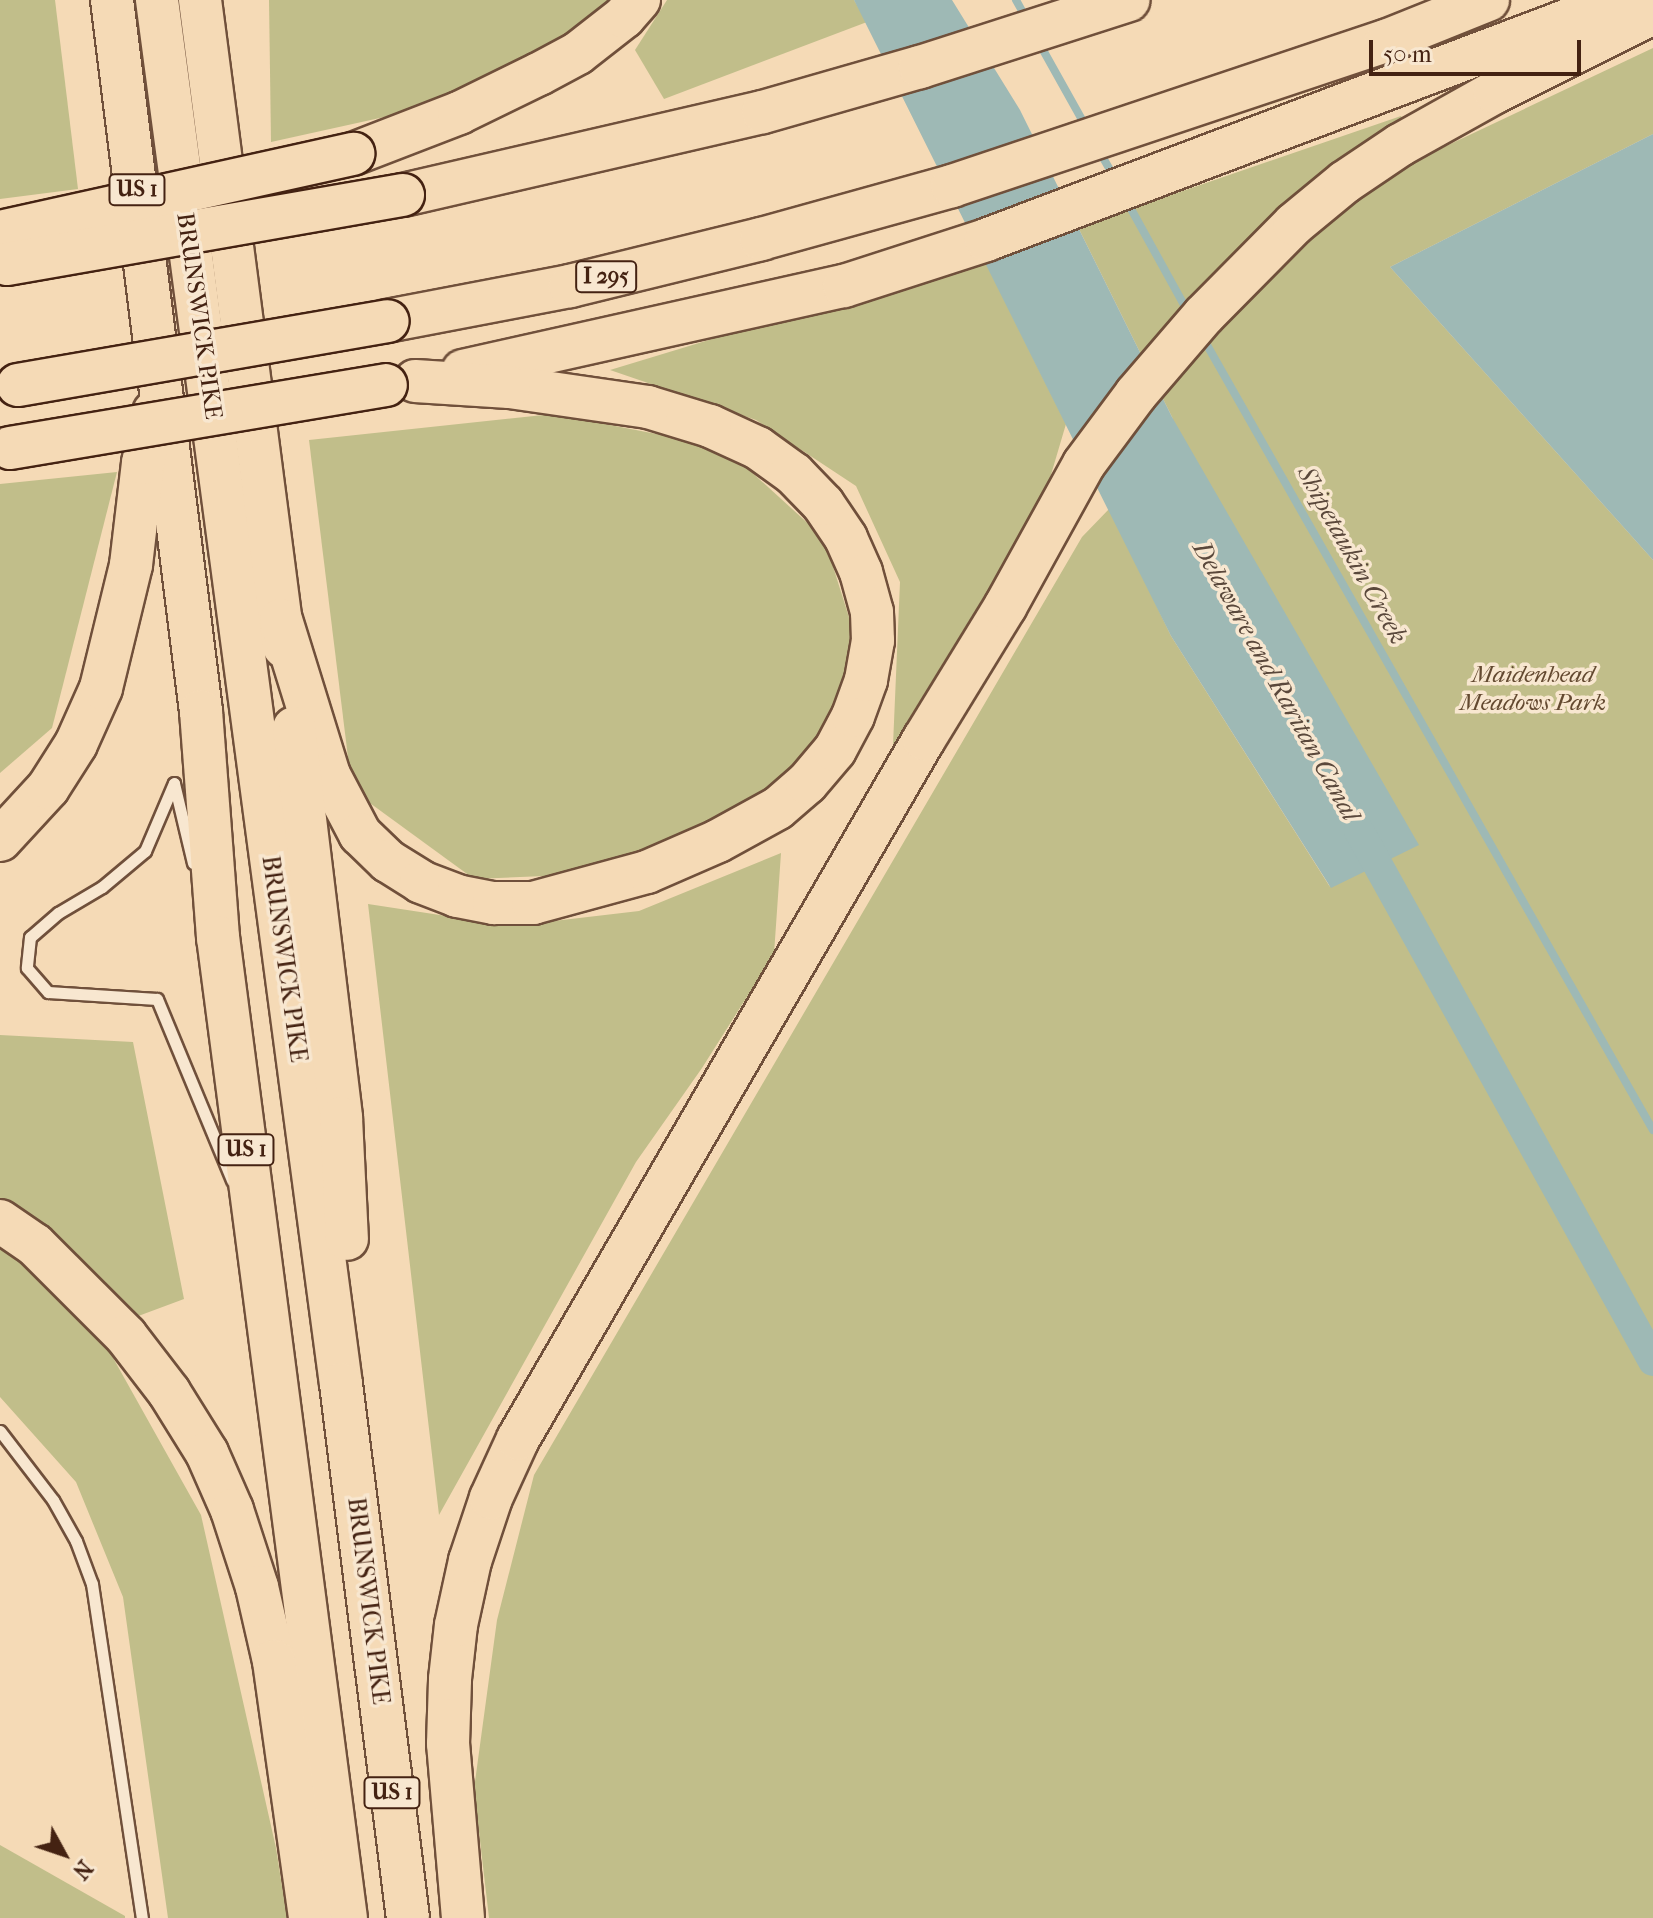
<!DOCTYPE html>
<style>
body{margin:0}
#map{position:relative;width:1653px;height:1918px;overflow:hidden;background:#f5dab6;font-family:"IM FELL French Canon",serif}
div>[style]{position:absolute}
.green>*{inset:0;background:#c1be8a}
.water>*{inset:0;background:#9eb9b5}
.stream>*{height:8px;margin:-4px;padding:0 4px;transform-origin:4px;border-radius:4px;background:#9eb9b5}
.canal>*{height:30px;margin:-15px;padding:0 15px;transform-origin:15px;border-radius:15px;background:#9eb9b5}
.roads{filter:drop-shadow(2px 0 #70503b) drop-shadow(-2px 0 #70503b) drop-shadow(0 2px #70503b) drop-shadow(0 -2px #70503b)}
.lane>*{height:11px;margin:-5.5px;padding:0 5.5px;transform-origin:5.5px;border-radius:5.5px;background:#f8e7d0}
.highway>*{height:42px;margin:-21px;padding:0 21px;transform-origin:21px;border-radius:21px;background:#f5dab6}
.bridges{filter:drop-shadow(2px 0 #442212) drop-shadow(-2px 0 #442212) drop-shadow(0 2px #442212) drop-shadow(0 -2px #442212)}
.highway-bridge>*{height:42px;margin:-21px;padding:0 21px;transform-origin:21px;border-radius:21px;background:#f5dab6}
span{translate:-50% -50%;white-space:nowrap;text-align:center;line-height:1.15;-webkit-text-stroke:7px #f8e7d0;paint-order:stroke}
.shield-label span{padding:2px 6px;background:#f8e7d0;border:2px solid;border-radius:6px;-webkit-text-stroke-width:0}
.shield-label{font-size:22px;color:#442212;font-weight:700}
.street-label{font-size:24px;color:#442212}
.park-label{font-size:24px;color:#634930;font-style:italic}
.water-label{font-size:26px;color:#5a483b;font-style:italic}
.north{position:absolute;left:24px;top:1814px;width:80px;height:80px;-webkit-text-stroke:6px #f8e7d0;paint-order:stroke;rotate:130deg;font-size:22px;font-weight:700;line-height:32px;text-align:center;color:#442212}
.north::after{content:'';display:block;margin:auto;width:28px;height:36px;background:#442212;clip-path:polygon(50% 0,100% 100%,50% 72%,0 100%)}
.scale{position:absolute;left:1369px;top:40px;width:212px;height:36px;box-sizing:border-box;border:4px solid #442212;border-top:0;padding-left:10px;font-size:24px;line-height:28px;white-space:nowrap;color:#442212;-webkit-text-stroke:6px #f8e7d0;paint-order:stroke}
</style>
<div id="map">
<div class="green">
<i style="clip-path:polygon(0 0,55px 0,78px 189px,0 199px)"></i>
<i style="clip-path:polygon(269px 0,610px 0,545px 61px,416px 110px,271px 142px)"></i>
<i style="clip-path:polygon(667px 0,854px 0,867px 22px,664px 99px,635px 50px)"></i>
<i style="clip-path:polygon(1653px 48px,1653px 134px,1390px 267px,1653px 560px,1653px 1918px,489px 1918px,474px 1789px,497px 1620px,534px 1475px,1082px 537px,1110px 508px,1171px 636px,1330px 887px,1172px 417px,1078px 227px,1401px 116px,1425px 156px)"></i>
<i style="clip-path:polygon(983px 257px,1066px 424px,1050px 478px,932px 694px,893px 745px,900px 582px,856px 486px,756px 420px,610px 370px)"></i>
<i style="clip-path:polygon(553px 414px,724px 447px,824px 538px,859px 649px,826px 745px,761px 796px,593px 874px,474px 879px,352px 790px,309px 440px)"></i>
<i style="clip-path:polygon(117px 472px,52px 728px,0 773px,0 484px)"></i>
<i style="clip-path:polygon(781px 853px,774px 954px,702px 1068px,636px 1162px,439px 1515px,368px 904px,511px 926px,639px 911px)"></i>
<i style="clip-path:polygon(0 1035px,133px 1042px,184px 1299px,98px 1331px,201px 1515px,276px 1848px,287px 1918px,168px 1918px,123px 1597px,76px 1482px,0 1397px)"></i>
<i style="clip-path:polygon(0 1845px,125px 1916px,125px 1918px,0 1918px)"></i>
</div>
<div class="water">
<i style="clip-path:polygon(854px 0,952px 0,1020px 110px,1172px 417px,1419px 845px,1331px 888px,1171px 636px)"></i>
<i style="clip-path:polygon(1653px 134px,1653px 560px,1390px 267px)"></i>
</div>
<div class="stream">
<i style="left:1016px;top:0;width:25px;rotate:61deg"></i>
<i style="left:1038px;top:41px;width:98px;rotate:60.8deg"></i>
<i style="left:1098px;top:149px;width:34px;rotate:60deg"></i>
<i style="left:1125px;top:198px;width:130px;rotate:61.1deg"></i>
<i style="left:1203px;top:338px;width:911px;rotate:60.4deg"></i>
</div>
<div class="canal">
<i style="left:1359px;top:831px;width:606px;rotate:60.98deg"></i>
</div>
<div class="roads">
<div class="lane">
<i style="left:193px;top:863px;width:82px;rotate:-103.4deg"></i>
<i style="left:174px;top:783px;width:74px;rotate:113.1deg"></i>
<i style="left:145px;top:851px;width:56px;rotate:140.1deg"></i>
<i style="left:102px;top:887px;width:51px;rotate:149.4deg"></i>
<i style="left:58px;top:913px;width:37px;rotate:139deg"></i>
<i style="left:30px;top:937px;width:31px;rotate:96deg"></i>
<i style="left:27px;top:968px;width:32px;rotate:49deg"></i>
<i style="left:48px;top:992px;width:109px;rotate:3.7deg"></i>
<i style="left:157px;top:999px;width:196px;rotate:67.5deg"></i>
<i style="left:0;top:1431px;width:87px;rotate:52.5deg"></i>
<i style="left:53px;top:1500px;width:47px;rotate:60.7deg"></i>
<i style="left:76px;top:1541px;width:46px;rotate:69.6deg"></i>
<i style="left:92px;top:1584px;width:338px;rotate:81.5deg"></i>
</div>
<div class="highway">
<i style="left:112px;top:0;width:717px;rotate:82.87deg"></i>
<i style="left:201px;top:711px;width:227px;rotate:85.7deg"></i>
<i style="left:218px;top:937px;width:989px;rotate:82.57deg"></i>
<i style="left:157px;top:0;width:1396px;rotate:82.43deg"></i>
<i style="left:341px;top:1384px;width:538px;rotate:82.85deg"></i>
<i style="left:200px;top:0;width:652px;rotate:82.6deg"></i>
<i style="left:353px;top:154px;width:114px;rotate:-21.1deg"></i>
<i style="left:459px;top:113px;width:89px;rotate:-26deg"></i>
<i style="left:539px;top:74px;width:44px;rotate:-28.3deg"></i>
<i style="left:578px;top:53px;width:58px;rotate:-38deg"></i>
<i style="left:624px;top:17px;width:23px;rotate:-49deg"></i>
<i style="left:403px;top:195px;width:369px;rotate:-13deg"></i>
<i style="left:763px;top:112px;width:163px;rotate:-16deg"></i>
<i style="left:920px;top:67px;width:219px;rotate:-17.8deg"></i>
<i style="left:387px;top:321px;width:186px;rotate:-10.8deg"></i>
<i style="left:570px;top:286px;width:197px;rotate:-13.8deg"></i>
<i style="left:761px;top:239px;width:198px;rotate:-15.5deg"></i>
<i style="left:952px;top:186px;width:458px;rotate:-18.5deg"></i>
<i style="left:1386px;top:41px;width:110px;rotate:-21.9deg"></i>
<i style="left:463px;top:371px;width:390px;rotate:-12.6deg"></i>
<i style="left:844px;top:286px;width:149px;rotate:-17.9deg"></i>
<i style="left:986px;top:240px;width:679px;rotate:-20.7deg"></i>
<i style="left:281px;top:620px;width:162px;rotate:72.8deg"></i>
<i style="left:329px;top:775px;width:67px;rotate:62.3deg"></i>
<i style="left:360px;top:834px;width:39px;rotate:44deg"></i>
<i style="left:388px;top:861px;width:39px;rotate:32deg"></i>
<i style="left:421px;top:882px;width:39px;rotate:21deg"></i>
<i style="left:457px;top:896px;width:38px;rotate:11deg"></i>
<i style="left:494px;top:903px;width:39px"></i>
<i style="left:533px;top:903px;width:118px;rotate:-15.2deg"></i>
<i style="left:647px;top:872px;width:77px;rotate:-23.6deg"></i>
<i style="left:718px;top:841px;width:68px;rotate:-28.8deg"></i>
<i style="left:778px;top:808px;width:38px;rotate:-41deg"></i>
<i style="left:807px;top:783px;width:43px;rotate:-49.7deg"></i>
<i style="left:835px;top:750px;width:38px;rotate:-62deg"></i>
<i style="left:853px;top:716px;width:38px;rotate:-70deg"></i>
<i style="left:866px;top:680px;width:40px;rotate:-80deg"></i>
<i style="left:873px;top:641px;width:29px;rotate:-92deg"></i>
<i style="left:872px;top:612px;width:41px;rotate:-105.4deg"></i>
<i style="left:861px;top:572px;width:37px;rotate:-114deg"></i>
<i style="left:846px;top:538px;width:41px;rotate:-124.1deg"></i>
<i style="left:823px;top:504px;width:42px;rotate:-134deg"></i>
<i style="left:794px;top:474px;width:44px;rotate:-144.2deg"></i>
<i style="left:758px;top:448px;width:53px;rotate:-155.4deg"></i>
<i style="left:710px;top:426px;width:65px;rotate:-163deg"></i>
<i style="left:648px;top:407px;width:140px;rotate:-171.8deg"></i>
<i style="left:509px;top:387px;width:94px;rotate:-176.3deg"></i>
<i style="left:294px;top:728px;width:393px;rotate:83.1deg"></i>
<i style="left:341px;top:1118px;width:121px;rotate:87.2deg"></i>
<i style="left:0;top:840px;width:71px;rotate:-47.3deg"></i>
<i style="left:48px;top:788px;width:52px;rotate:-57.5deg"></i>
<i style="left:76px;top:744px;width:61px;rotate:-65.9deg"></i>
<i style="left:101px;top:688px;width:127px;rotate:-76.3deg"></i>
<i style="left:131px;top:565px;width:103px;rotate:-83.3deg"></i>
<i style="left:143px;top:463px;width:52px;rotate:-77.8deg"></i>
<i style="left:0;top:1221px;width:42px;rotate:34.4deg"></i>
<i style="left:35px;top:1245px;width:129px;rotate:45deg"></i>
<i style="left:126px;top:1336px;width:71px;rotate:52.5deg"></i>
<i style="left:169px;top:1392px;width:72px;rotate:58.1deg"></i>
<i style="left:207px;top:1453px;width:62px;rotate:66.3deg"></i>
<i style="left:232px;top:1510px;width:81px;rotate:72deg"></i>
<i style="left:257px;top:1587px;width:76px;rotate:77.1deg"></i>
<i style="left:274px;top:1661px;width:260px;rotate:82deg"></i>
<i style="left:463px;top:1918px;width:175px;rotate:-94.9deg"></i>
<i style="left:448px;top:1744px;width:65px;rotate:-88.2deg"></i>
<i style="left:450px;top:1679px;width:54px;rotate:-83.7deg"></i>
<i style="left:456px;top:1625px;width:66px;rotate:-77.7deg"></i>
<i style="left:470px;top:1561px;width:66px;rotate:-71.6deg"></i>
<i style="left:491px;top:1498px;width:65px;rotate:-65.4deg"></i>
<i style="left:518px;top:1439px;width:809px;rotate:-59.89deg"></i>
<i style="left:924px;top:739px;width:155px;rotate:-58.5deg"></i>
<i style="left:1005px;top:607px;width:163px;rotate:-61.1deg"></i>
<i style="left:1084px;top:464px;width:87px;rotate:-53.4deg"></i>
<i style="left:1136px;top:394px;width:104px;rotate:-49.3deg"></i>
<i style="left:1204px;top:315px;width:128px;rotate:-45.3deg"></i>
<i style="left:1294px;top:224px;width:66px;rotate:-39.5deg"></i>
<i style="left:1345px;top:182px;width:66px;rotate:-33.9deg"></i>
<i style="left:1400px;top:145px;width:109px;rotate:-29.2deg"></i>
<i style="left:1495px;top:92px;width:177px;rotate:-26.6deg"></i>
</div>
</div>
<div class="bridges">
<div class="highway-bridge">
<i style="left:0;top:232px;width:362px;rotate:-12.5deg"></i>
<i style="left:7px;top:264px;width:402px;rotate:-9.9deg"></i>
<i style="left:18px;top:385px;width:375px;rotate:-9.8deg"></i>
<i style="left:10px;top:448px;width:381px;rotate:-9.5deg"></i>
</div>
</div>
<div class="shield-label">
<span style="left:137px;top:190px">US 1</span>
<span style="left:606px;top:277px">I 295</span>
<span style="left:246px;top:1150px">US 1</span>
<span style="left:392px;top:1793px">US 1</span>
</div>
<div class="street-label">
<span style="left:199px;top:316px;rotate:82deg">BRUNSWICK PIKE</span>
<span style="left:284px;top:959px;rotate:82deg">BRUNSWICK PIKE</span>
<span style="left:368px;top:1601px;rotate:83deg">BRUNSWICK PIKE</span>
</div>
<div class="park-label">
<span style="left:1533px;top:689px">Maidenhead<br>Meadows Park</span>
</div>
<div class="water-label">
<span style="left:1352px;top:555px;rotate:61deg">Shipetaukin Creek</span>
<span style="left:1276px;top:681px;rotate:61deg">Delaware and Raritan Canal</span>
</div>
<div class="north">N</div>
<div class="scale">50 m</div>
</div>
